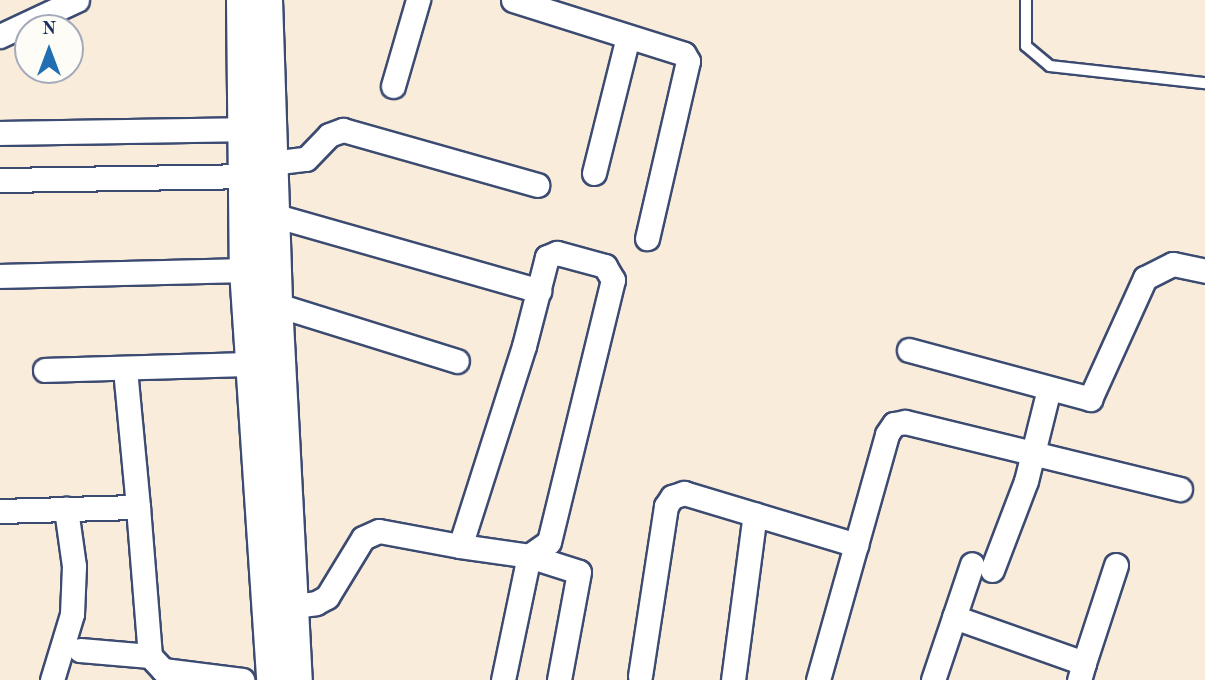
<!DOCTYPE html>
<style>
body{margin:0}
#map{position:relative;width:1205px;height:680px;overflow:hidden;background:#f9ecdb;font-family:"Old Standard TT",serif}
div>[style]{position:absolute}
.roads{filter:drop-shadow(2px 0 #3c4b71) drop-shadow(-2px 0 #3c4b71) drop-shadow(0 2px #3c4b71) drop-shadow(0 -2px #3c4b71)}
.lane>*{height:10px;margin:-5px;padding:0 5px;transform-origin:5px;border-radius:5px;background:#fff}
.street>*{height:23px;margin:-11.5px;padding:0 11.5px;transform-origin:11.5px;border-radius:11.5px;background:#fff}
.secondary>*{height:32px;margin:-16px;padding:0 16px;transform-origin:16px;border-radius:16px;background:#fff}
span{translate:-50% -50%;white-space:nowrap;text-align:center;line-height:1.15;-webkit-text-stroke:7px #fdfcf7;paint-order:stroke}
.north{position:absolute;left:14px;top:14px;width:70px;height:70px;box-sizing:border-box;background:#fdfcf7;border:2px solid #a3aaba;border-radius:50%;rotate:0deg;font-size:19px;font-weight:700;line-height:28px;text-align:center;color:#1b2f5e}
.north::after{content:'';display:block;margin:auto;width:24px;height:32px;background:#1f6fb2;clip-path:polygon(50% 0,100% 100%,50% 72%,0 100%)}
</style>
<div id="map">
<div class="roads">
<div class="lane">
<i style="left:1026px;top:0;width:46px;rotate:90deg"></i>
<i style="left:1026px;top:46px;width:31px;rotate:40deg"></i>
<i style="left:1050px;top:66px;width:156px;rotate:6.3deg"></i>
</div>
<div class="street">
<i style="left:513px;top:0;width:179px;rotate:17.5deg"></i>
<i style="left:684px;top:54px;width:8px;rotate:60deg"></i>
<i style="left:688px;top:61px;width:182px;rotate:103deg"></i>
<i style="left:0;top:36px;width:85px;rotate:-25.1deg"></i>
<i style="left:393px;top:86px;width:90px;rotate:-73.8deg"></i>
<i style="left:0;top:133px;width:244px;rotate:-0.9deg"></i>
<i style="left:271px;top:163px;width:35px;rotate:-7deg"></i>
<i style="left:306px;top:159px;width:33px;rotate:-46deg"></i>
<i style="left:329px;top:135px;width:15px;rotate:-20deg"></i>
<i style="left:343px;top:130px;width:202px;rotate:15.8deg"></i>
<i style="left:594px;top:173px;width:140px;rotate:-76deg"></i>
<i style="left:0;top:180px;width:247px;rotate:-0.9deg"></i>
<i style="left:273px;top:215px;width:277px;rotate:15.9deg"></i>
<i style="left:0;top:276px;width:246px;rotate:-1.4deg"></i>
<i style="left:261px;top:300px;width:205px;rotate:17.3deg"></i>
<i style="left:909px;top:350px;width:188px;rotate:15.1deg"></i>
<i style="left:1090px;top:399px;width:133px;rotate:-65.6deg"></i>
<i style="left:1145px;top:278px;width:31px;rotate:-27deg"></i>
<i style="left:1173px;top:264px;width:33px;rotate:12deg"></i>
<i style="left:125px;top:369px;width:139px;rotate:84.6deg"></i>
<i style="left:45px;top:370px;width:208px;rotate:-1.7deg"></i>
<i style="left:0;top:511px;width:138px;rotate:-1.7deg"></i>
<i style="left:138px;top:507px;width:149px;rotate:85.4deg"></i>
<i style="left:150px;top:656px;width:19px;rotate:47deg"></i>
<i style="left:163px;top:670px;width:80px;rotate:7.2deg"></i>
<i style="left:992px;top:570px;width:95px;rotate:-69.1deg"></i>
<i style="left:1026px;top:481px;width:95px;rotate:-76deg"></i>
<i style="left:277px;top:608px;width:39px;rotate:-7deg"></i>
<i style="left:316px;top:603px;width:13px;rotate:-29deg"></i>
<i style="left:327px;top:597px;width:69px;rotate:-58.6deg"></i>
<i style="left:363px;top:538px;width:17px;rotate:-24deg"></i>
<i style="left:379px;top:531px;width:82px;rotate:10.5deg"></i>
<i style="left:460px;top:546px;width:70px;rotate:8.2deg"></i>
<i style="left:529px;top:556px;width:24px;rotate:-35deg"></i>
<i style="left:549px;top:542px;width:270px;rotate:-76.3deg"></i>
<i style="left:613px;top:280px;width:16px;rotate:-120deg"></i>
<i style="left:605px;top:266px;width:50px;rotate:-164.8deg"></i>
<i style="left:557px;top:253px;width:11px;rotate:158deg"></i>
<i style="left:547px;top:257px;width:92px;rotate:104.5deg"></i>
<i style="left:524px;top:346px;width:210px;rotate:107.7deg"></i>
<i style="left:954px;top:617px;width:138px;rotate:19.5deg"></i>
<i style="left:1084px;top:663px;width:18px;rotate:106deg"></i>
<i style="left:80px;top:650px;width:70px;rotate:4.9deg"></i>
<i style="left:1084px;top:663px;width:103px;rotate:-71.9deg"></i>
<i style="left:640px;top:676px;width:172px;rotate:-81.3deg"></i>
<i style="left:666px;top:506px;width:11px;rotate:-56deg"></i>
<i style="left:672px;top:497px;width:13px;rotate:-18deg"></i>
<i style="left:684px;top:493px;width:180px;rotate:16.8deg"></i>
<i style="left:52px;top:680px;width:69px;rotate:-73.1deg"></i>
<i style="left:72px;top:614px;width:48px;rotate:-87.6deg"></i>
<i style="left:74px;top:566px;width:58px;rotate:-98deg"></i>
<i style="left:503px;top:680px;width:127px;rotate:-78.2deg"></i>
<i style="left:529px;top:556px;width:52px;rotate:17.7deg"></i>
<i style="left:579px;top:572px;width:110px;rotate:100.5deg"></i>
<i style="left:733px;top:680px;width:167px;rotate:-82.5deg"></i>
<i style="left:818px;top:680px;width:255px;rotate:-74.3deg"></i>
<i style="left:887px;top:434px;width:12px;rotate:-55deg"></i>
<i style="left:894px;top:424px;width:11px;rotate:-10deg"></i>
<i style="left:905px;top:422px;width:283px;rotate:13.7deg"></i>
<i style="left:933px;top:680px;width:122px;rotate:-71.4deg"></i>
</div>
<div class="secondary">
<i style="left:243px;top:0;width:270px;rotate:89.4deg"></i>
<i style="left:246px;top:270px;width:411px;rotate:86.2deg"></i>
<i style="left:266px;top:0;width:303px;rotate:88.1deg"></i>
<i style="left:276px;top:303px;width:378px;rotate:87deg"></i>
</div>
</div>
<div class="north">N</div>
</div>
